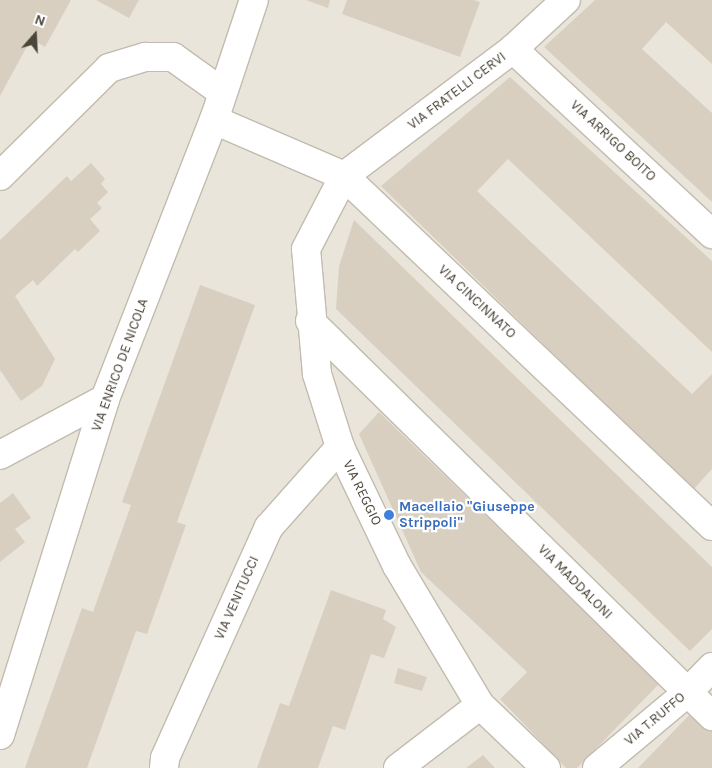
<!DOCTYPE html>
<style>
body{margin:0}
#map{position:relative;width:712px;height:768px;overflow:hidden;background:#f6f3ec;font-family:Karla,sans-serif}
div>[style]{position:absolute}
.residential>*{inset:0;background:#eae5da}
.building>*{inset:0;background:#d8cfc1}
.roads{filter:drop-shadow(1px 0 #c2bbae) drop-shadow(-1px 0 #c2bbae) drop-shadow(0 1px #c2bbae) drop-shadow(0 -1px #c2bbae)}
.minor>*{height:28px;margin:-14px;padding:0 14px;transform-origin:14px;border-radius:14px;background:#fff}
.dots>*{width:14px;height:14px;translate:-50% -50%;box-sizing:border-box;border:2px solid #fff;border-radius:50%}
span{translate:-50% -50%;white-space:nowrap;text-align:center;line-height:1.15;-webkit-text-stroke:4.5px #fff;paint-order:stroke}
.street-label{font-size:14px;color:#4b4439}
.shop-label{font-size:14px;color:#366cbe;font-weight:700}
.left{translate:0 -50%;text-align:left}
.north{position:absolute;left:10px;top:10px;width:50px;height:50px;-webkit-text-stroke:4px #fff;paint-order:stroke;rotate:19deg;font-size:14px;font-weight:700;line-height:20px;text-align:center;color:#4b4439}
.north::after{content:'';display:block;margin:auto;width:18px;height:22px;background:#4b4439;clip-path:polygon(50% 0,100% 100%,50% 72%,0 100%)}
</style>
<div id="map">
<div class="residential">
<i style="clip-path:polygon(0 0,712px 0,712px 768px,0 768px)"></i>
</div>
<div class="building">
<i style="clip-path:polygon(0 0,71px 0,45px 47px,31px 39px,0 96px)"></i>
<i style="clip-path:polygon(96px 0,139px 0,129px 18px)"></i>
<i style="clip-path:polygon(306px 0,330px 0,328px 8px)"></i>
<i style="clip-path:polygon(347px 0,473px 0,480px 2px,460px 57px,342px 14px)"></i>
<i style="clip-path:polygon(595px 0,712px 0,712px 64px,666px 22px,642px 49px,712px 113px,712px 202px,544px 47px)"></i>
<i style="clip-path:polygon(510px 77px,712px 261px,712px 352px,508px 159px,477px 191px,692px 394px,712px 374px,712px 469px,693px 490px,381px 186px)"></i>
<i style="clip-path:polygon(91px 163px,105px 179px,101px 184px,108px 192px,97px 203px,102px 208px,90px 219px,100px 231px,78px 252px,75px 249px,37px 286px,33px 280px,15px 296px,55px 359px,42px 386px,21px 401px,0 370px,0 240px,67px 176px,71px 181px)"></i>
<i style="clip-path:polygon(354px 220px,712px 567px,712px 629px,690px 651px,336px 309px,339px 266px)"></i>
<i style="clip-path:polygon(200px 285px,255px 305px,177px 522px,186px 525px,147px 634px,136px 631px,87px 768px,25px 768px,82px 608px,93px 612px,131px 505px,122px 502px)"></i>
<i style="clip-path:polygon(379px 412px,659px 684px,577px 768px,566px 768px,500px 699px,527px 672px,421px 572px,359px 434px)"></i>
<i style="clip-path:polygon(13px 493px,31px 518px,15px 529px,25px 542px,0 562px,0 503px)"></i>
<i style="clip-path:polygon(331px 590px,386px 610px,383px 619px,396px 627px,384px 658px,371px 654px,345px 730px,333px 726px,318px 768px,257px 768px,280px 703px,289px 706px)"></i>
<i style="clip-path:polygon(398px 668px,427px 677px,422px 691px,394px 683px)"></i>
<i style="clip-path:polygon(698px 706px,712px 719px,712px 768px,638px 768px)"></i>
<i style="clip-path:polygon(483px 755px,495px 768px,466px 768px)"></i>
</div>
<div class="roads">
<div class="minor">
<i style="left:513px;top:49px;width:272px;rotate:42.9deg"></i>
<i style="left:214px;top:120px;width:142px;rotate:23.3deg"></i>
<i style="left:344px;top:176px;width:508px;rotate:43.56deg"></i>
<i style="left:0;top:176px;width:153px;rotate:-44.7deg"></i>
<i style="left:109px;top:68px;width:38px;rotate:-17deg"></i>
<i style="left:145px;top:57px;width:28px"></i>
<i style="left:173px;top:57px;width:60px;rotate:35.5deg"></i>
<i style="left:310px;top:321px;width:564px;rotate:44.5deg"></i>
<i style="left:0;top:455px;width:119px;rotate:-28.1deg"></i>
<i style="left:0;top:735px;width:352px;rotate:-72.6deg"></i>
<i style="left:105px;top:399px;width:300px;rotate:-68.7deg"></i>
<i style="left:214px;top:120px;width:126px;rotate:-71.6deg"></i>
<i style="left:164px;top:768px;width:10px;rotate:-84deg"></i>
<i style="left:165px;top:758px;width:253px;rotate:-65.8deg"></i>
<i style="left:269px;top:527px;width:107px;rotate:-48.4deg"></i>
<i style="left:398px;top:768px;width:103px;rotate:-37.5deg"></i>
<i style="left:546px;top:768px;width:91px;rotate:-136.3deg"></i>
<i style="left:480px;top:705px;width:162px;rotate:-120.8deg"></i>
<i style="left:397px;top:566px;width:132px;rotate:-115.6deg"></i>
<i style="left:340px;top:447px;width:77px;rotate:-107.5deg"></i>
<i style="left:317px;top:374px;width:125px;rotate:-95deg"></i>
<i style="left:306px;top:249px;width:82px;rotate:-62.5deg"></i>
<i style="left:344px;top:176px;width:211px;rotate:-36.9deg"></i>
<i style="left:513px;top:49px;width:72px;rotate:-42.8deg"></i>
<i style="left:597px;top:768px;width:117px;rotate:-39.8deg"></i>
<i style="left:687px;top:693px;width:36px;rotate:-46deg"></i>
</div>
</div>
<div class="dots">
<i style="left:389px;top:515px;background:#3f7fe0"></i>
</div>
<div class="street-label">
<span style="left:457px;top:91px;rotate:-37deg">VIA FRATELLI CERVI</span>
<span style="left:613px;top:141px;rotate:43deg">VIA ARRIGO BOITO</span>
<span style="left:477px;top:302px;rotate:43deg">VIA CINCINNATO</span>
<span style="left:120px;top:365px;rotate:-70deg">VIA ENRICO DE NICOLA</span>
<span style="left:362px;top:493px;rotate:64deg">VIA REGGIO</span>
<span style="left:575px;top:582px;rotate:45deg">VIA MADDALONI</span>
<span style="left:237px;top:598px;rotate:-66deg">VIA VENITUCCI</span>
<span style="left:655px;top:719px;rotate:-40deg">VIA T.RUFFO</span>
</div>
<div class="shop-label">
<span class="left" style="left:399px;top:515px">Macellaio "Giuseppe<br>Strippoli"</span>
</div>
<div class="north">N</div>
</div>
